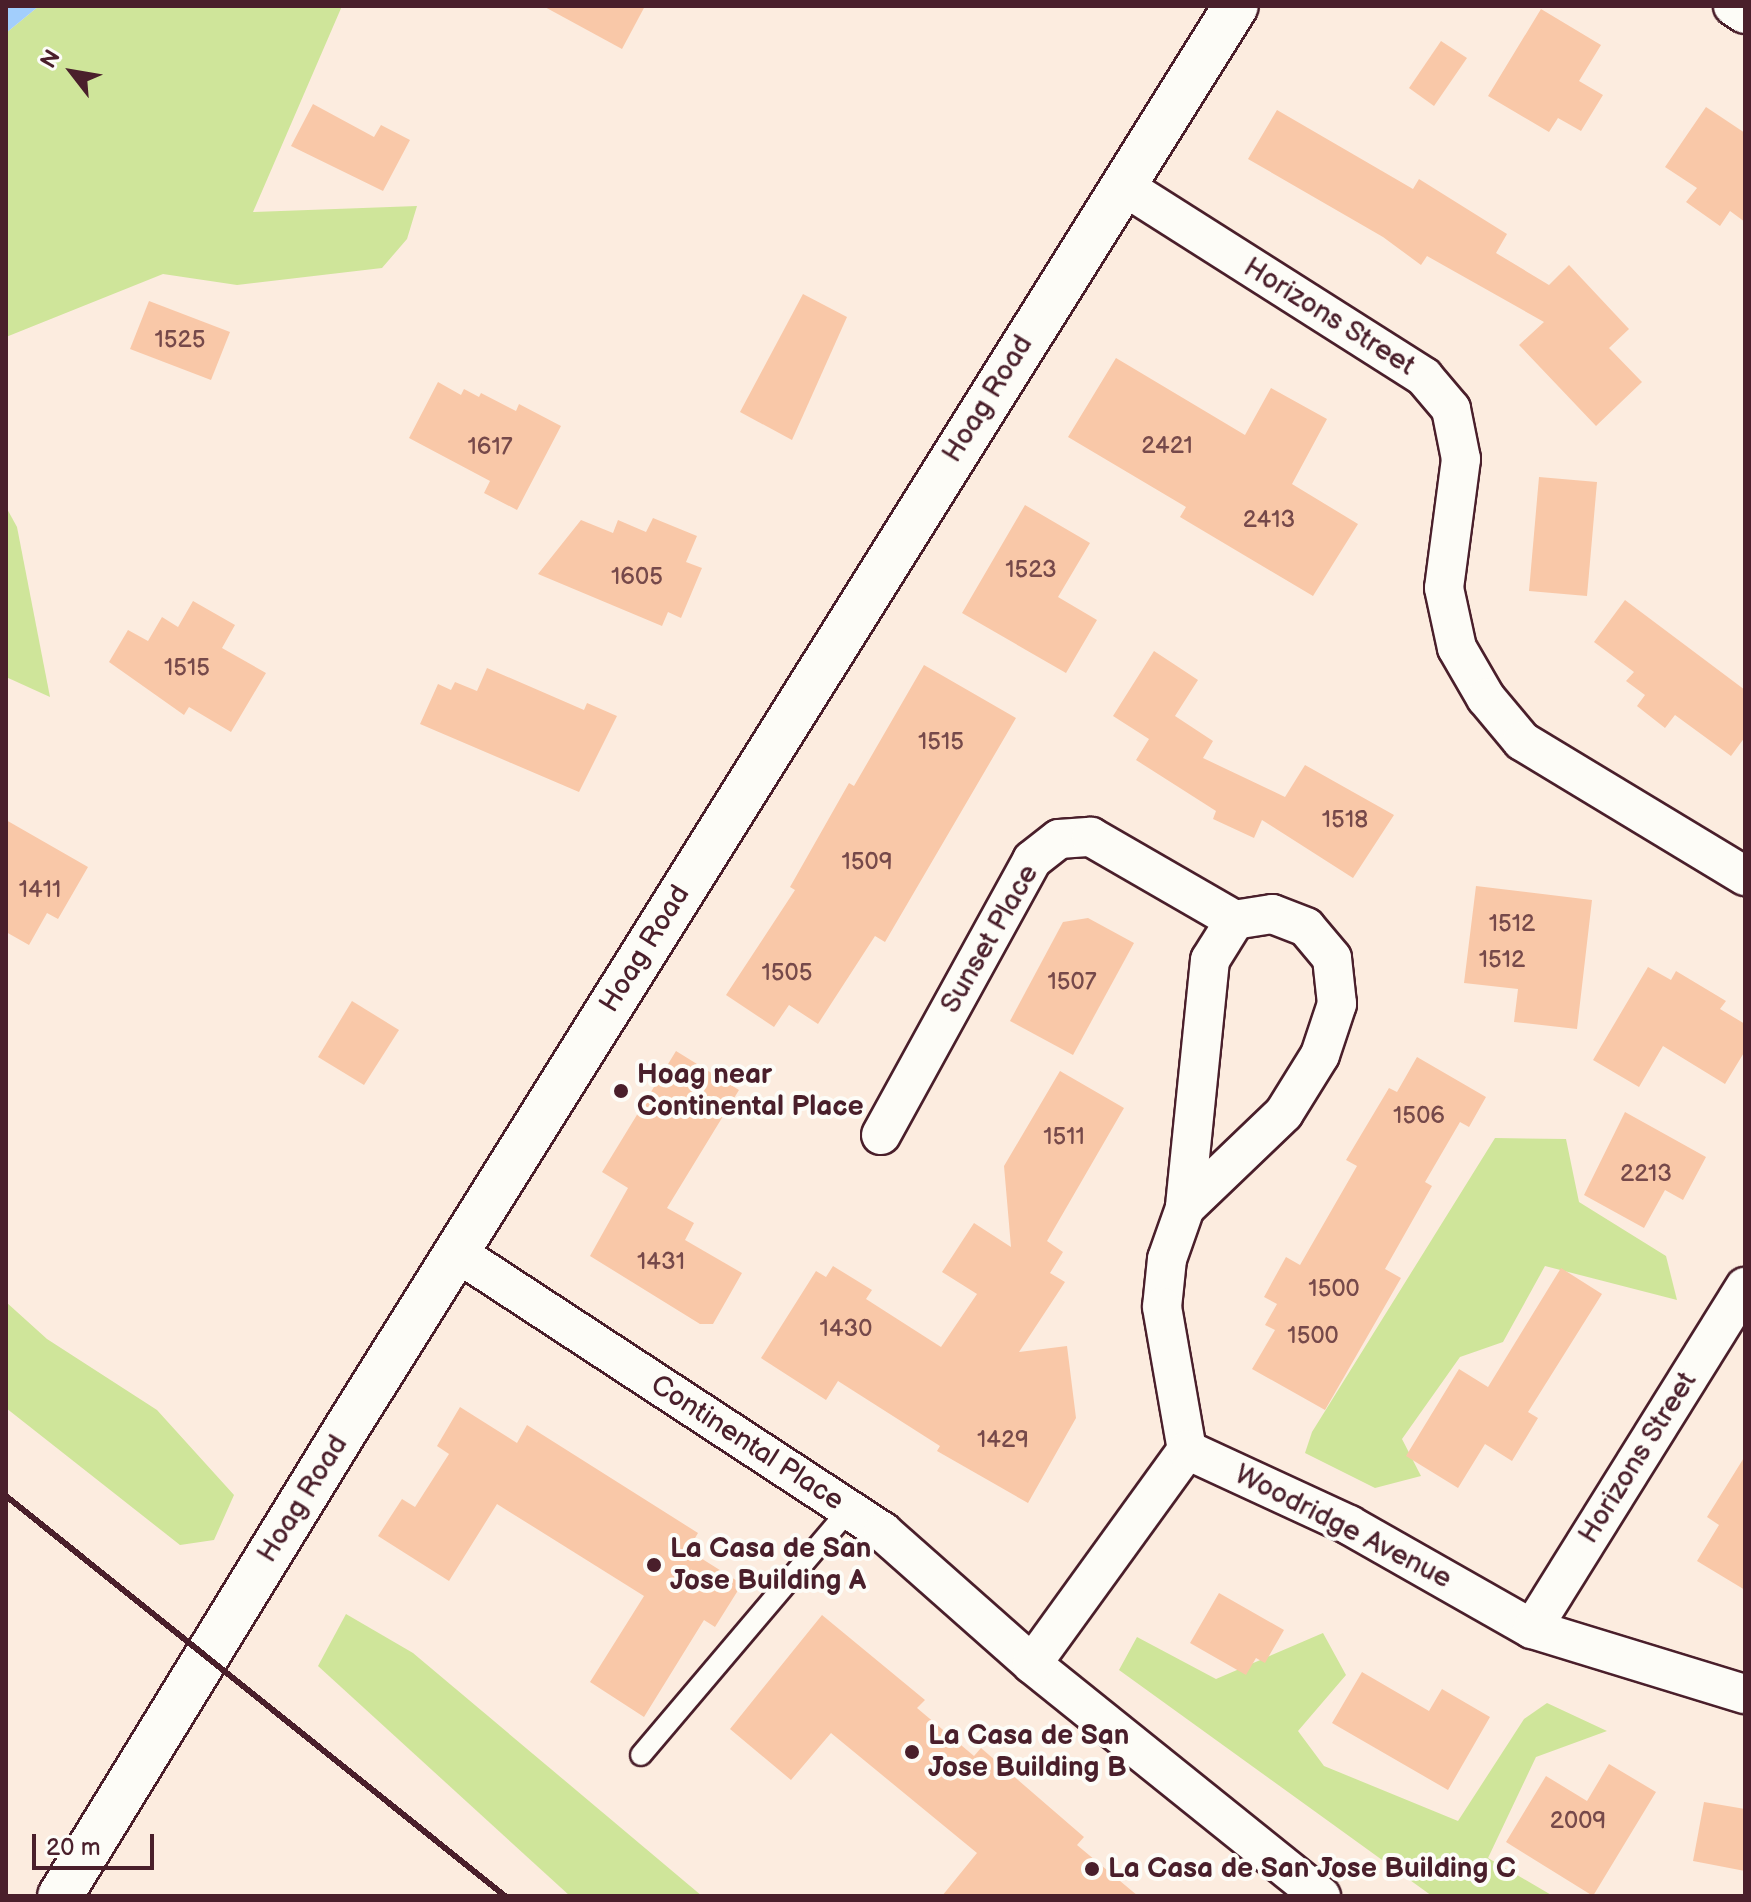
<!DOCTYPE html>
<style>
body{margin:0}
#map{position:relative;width:1751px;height:1902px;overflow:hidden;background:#fcecdf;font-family:"Balsamiq Sans",sans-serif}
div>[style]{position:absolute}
.green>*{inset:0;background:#cfe59a}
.water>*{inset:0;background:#a2cefc}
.building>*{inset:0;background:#f9c8a8}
.roads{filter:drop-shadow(2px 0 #4a1f2b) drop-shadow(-2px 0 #4a1f2b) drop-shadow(0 2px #4a1f2b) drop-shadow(0 -2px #4a1f2b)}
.lane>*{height:20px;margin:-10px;padding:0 10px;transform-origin:10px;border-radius:10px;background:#fdfcf7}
.street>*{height:38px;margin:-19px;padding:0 19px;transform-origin:19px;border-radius:19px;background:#fdfcf7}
.secondary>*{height:44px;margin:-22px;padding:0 22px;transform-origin:22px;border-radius:22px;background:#fdfcf7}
.rail>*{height:6px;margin:-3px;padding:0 3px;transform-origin:3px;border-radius:3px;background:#4a1f2b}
.dots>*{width:22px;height:22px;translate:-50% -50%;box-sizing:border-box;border:4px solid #fdfcf7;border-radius:50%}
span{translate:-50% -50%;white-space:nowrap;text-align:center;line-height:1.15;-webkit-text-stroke:8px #fdfcf7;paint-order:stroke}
.number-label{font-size:24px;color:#76494a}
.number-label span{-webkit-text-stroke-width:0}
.street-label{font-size:28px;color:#4a1f2b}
.poi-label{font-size:28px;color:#4a1f2b;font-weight:700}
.left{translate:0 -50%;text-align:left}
.frame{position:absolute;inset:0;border:8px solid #4a1f2b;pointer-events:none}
.north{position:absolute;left:32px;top:32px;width:80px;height:80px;-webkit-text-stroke:6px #fdfcf7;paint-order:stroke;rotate:301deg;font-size:22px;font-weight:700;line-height:32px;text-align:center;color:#4a1f2b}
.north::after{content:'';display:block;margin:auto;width:28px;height:36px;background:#4a1f2b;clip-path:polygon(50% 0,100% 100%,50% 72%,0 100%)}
.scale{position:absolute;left:32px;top:1834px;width:122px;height:36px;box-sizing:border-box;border:4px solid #4a1f2b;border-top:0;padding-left:10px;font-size:24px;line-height:28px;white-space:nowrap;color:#4a1f2b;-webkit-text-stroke:6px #fdfcf7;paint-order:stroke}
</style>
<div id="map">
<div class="green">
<i style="clip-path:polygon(39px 6px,342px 6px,253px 212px,417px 206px,407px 239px,382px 268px,237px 285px,163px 274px,6px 337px,6px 33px)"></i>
<i style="clip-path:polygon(6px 507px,17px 527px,50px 697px,6px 677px)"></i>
<i style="clip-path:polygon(1495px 1138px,1566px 1139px,1579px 1202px,1666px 1256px,1677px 1300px,1545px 1266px,1503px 1342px,1460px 1357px,1402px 1439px,1421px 1476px,1375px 1488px,1305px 1453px,1312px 1432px)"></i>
<i style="clip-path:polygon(6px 1302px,47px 1339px,157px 1410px,234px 1495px,214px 1540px,180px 1545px,6px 1408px)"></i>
<i style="clip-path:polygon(346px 1614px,413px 1653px,702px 1896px,570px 1896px,318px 1666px)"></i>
<i style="clip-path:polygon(1323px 1633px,1346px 1675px,1298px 1731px,1324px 1766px,1458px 1821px,1524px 1719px,1547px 1703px,1607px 1731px,1536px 1757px,1488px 1858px,1553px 1896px,1432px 1896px,1119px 1670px,1137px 1637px,1216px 1679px)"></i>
</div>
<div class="water">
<i style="clip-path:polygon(6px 6px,39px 6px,6px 33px)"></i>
</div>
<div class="building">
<i style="clip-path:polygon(543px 6px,645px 6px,622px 49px)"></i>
<i style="clip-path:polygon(1541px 9px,1601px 45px,1579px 81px,1603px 95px,1581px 131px,1558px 118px,1549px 132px,1488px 96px)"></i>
<i style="clip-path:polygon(1441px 41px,1467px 58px,1434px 106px,1409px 88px)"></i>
<i style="clip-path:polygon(313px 104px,374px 137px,381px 125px,410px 140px,383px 191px,291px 146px)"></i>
<i style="clip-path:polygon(1706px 107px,1745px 133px,1745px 222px,1730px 211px,1720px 226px,1686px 202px,1697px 188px,1665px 167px)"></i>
<i style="clip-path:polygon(1277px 110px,1413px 189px,1419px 179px,1507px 234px,1496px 253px,1549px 285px,1569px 265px,1629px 329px,1609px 348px,1642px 382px,1596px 426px,1519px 345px,1544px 322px,1427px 256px,1421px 265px,1383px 237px,1248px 159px)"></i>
<i style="clip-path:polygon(803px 294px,847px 317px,792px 440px,740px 412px)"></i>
<i style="clip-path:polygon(149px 301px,230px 332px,211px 380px,130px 349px)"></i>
<i style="clip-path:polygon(1116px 358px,1245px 435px,1271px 388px,1327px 419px,1292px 484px,1358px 524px,1313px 596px,1180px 517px,1186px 507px,1068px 437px)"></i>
<i style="clip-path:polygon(438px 382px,461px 395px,464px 389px,479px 397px,481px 393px,516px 411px,519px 404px,561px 426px,517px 510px,484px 493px,490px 481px,409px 438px)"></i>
<i style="clip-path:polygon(1539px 477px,1597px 482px,1587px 596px,1529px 591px)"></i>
<i style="clip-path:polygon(1025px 505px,1090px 543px,1058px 597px,1097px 620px,1066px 673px,962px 613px)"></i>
<i style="clip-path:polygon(653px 518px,697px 536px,686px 562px,702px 568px,681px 618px,668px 612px,662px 626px,538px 574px,581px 520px,613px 533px,618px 520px,646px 532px)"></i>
<i style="clip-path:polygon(1625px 600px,1745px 690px,1745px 737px,1731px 756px,1675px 715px,1665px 728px,1637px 706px,1645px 695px,1626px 681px,1634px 672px,1594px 642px)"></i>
<i style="clip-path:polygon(193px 601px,235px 625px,222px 648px,266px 673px,231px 732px,189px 707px,184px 715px,109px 662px,128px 630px,148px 641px,162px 617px,178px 627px)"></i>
<i style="clip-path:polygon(1154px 651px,1198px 680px,1175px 716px,1213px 741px,1203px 758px,1285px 797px,1305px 765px,1394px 815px,1353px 878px,1262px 820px,1254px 838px,1213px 819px,1216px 811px,1136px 760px,1149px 739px,1113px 716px)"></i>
<i style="clip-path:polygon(924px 665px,1016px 718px,885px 942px,875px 936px,818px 1024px,789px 1005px,774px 1027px,726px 995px,795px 890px,790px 887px,849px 783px,854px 786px)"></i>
<i style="clip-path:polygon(487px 668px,584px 710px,587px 703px,617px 716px,579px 792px,420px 724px,438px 684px,451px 690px,455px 682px,477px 691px)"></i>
<i style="clip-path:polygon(6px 820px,88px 867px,58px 919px,47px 913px,29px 945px,6px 932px)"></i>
<i style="clip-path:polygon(1476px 886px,1592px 900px,1577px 1029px,1514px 1022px,1518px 989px,1464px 983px)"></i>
<i style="clip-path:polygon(1088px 918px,1134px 943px,1073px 1055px,1010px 1021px,1063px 922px)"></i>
<i style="clip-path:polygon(1648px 967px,1671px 980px,1676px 971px,1726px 1001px,1720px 1009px,1745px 1024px,1745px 1051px,1725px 1084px,1663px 1046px,1639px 1087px,1593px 1060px)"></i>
<i style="clip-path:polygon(352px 1001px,399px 1030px,364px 1085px,318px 1057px)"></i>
<i style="clip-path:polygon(676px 1051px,739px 1090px,667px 1208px,694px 1223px,685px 1240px,742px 1273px,713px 1324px,700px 1324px,590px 1256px,628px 1188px,602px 1172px)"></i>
<i style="clip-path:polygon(1417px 1057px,1486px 1097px,1469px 1127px,1460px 1122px,1425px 1182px,1432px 1186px,1385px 1269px,1401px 1278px,1325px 1410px,1252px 1369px,1275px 1330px,1265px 1325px,1277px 1304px,1264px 1297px,1286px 1257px,1300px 1265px,1357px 1166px,1346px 1160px,1389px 1088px,1397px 1092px)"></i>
<i style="clip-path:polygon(1060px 1071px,1124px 1108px,1047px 1241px,1063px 1252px,1050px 1273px,1065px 1282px,1019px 1352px,1067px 1346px,1076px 1418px,1028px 1503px,937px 1451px,940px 1446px,838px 1381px,826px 1400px,761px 1358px,816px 1271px,826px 1277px,833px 1266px,872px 1290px,866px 1299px,941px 1347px,977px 1294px,942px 1272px,974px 1223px,1011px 1247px,1004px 1166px)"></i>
<i style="clip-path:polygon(1625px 1112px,1706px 1157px,1683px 1200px,1665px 1190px,1644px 1228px,1584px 1195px)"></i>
<i style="clip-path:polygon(1561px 1268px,1602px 1294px,1528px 1412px,1538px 1418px,1512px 1461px,1485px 1444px,1458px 1488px,1406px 1456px,1459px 1369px,1488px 1387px)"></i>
<i style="clip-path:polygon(460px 1407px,517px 1443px,527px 1425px,698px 1533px,688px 1550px,742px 1584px,715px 1627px,704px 1620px,644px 1717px,590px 1682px,644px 1596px,497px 1504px,449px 1581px,378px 1536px,402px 1499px,415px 1507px,449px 1454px,437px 1446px)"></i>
<i style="clip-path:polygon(1745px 1456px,1745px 1590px,1697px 1561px,1719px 1525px,1707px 1517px)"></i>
<i style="clip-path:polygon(1219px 1593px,1284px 1630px,1265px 1663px,1256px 1658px,1246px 1675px,1190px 1643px)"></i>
<i style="clip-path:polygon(822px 1615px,925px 1700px,917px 1708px,974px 1756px,981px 1748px,1084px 1837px,1077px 1845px,1138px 1896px,942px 1896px,977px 1853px,831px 1733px,791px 1780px,730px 1729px)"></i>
<i style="clip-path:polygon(1362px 1672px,1429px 1711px,1442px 1689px,1490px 1717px,1448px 1790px,1332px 1723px)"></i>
<i style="clip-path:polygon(1609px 1764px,1656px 1792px,1593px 1896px,1506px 1842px,1546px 1776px,1587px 1801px)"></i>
<i style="clip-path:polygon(1704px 1802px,1745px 1809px,1745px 1871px,1693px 1861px)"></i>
</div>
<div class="roads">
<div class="lane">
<i style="left:641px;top:1755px;width:321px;rotate:-49.7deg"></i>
</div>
<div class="street">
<i style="left:1733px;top:6px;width:14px;rotate:34deg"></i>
<i style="left:1125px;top:187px;width:354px;rotate:32.4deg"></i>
<i style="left:1424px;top:377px;width:42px;rotate:49.8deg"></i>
<i style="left:1451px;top:409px;width:51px;rotate:78.7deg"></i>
<i style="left:1461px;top:459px;width:130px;rotate:97.5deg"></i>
<i style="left:1444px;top:588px;width:61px;rotate:77.8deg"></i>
<i style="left:1457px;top:648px;width:58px;rotate:59.9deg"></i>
<i style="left:1486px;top:698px;width:56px;rotate:50.1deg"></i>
<i style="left:1522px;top:741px;width:261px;rotate:31.2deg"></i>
<i style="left:881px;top:1135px;width:314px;rotate:-61.2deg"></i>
<i style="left:1032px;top:860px;width:34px;rotate:-38deg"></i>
<i style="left:1059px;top:839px;width:32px;rotate:-4deg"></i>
<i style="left:1091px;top:837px;width:166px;rotate:30deg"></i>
<i style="left:1185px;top:1208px;width:137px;rotate:-43.8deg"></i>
<i style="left:1284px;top:1113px;width:68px;rotate:-58.2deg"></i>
<i style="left:1320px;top:1055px;width:54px;rotate:-71.6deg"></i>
<i style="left:1337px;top:1004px;width:46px;rotate:-96.2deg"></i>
<i style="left:1332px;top:958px;width:40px;rotate:-130deg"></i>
<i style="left:1306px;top:927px;width:36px;rotate:-159deg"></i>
<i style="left:1272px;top:914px;width:37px;rotate:171deg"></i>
<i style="left:1235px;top:920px;width:47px;rotate:122deg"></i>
<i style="left:1210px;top:960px;width:249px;rotate:95.8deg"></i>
<i style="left:1185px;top:1208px;width:54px;rotate:109.4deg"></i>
<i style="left:1167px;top:1259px;width:48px;rotate:95.9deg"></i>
<i style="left:1162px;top:1307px;width:145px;rotate:80.1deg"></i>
<i style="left:456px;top:1252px;width:511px;rotate:33.25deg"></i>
<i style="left:883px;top:1532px;width:199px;rotate:41.5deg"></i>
<i style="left:1032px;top:1664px;width:371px;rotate:38.8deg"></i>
<i style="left:1532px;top:1629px;width:403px;rotate:-58.1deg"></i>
<i style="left:1032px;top:1664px;width:264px;rotate:-54.1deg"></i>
<i style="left:1187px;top:1450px;width:179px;rotate:24.8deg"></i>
<i style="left:1349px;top:1525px;width:210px;rotate:29.6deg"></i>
<i style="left:1532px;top:1629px;width:223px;rotate:17deg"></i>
</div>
<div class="secondary">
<i style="left:60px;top:1896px;width:548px;rotate:-58.52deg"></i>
<i style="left:346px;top:1429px;width:1678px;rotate:-57.98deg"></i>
</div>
</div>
<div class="rail">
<i style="left:6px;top:1496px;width:640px;rotate:38.72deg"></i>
</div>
<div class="dots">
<i style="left:621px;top:1091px;background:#4a1f2b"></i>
<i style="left:654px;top:1565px;background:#4a1f2b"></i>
<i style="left:912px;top:1752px;background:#4a1f2b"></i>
<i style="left:1092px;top:1869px;background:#4a1f2b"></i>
</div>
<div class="number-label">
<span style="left:180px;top:340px">1525</span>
<span style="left:1167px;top:446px">2421</span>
<span style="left:490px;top:447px">1617</span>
<span style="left:1269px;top:520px">2413</span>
<span style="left:1031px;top:570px">1523</span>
<span style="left:637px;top:577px">1605</span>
<span style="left:187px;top:668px">1515</span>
<span style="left:941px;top:742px">1515</span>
<span style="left:1345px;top:820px">1518</span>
<span style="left:867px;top:862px">1509</span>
<span style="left:40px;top:890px">1411</span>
<span style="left:1512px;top:924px">1512</span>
<span style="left:1502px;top:960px">1512</span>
<span style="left:787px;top:973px">1505</span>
<span style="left:1072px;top:982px">1507</span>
<span style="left:1419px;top:1116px">1506</span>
<span style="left:1064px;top:1137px">1511</span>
<span style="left:1646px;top:1174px">2213</span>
<span style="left:661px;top:1262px">1431</span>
<span style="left:1334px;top:1289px">1500</span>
<span style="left:846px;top:1329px">1430</span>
<span style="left:1313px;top:1336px">1500</span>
<span style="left:1003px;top:1440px">1429</span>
<span style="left:1578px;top:1821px">2009</span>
</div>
<div class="street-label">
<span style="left:1329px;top:317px;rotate:32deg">Horizons Street</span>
<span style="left:988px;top:399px;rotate:-58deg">Hoag Road</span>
<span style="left:990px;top:939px;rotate:-60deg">Sunset Place</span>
<span style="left:645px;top:949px;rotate:-58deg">Hoag Road</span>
<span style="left:747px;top:1443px;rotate:33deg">Continental Place</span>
<span style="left:1638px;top:1458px;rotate:-58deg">Horizons Street</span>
<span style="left:303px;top:1499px;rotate:-58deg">Hoag Road</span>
<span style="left:1343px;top:1527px;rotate:27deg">Woodridge Avenue</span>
</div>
<div class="poi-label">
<span class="left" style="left:637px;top:1091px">Hoag near<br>Continental Place</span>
<span class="left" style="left:670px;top:1565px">La Casa de San<br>Jose Building A</span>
<span class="left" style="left:928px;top:1752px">La Casa de San<br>Jose Building B</span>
<span class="left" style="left:1108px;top:1869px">La Casa de San Jose Building C</span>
</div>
<div class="frame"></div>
<div class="north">N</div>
<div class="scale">20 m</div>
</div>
